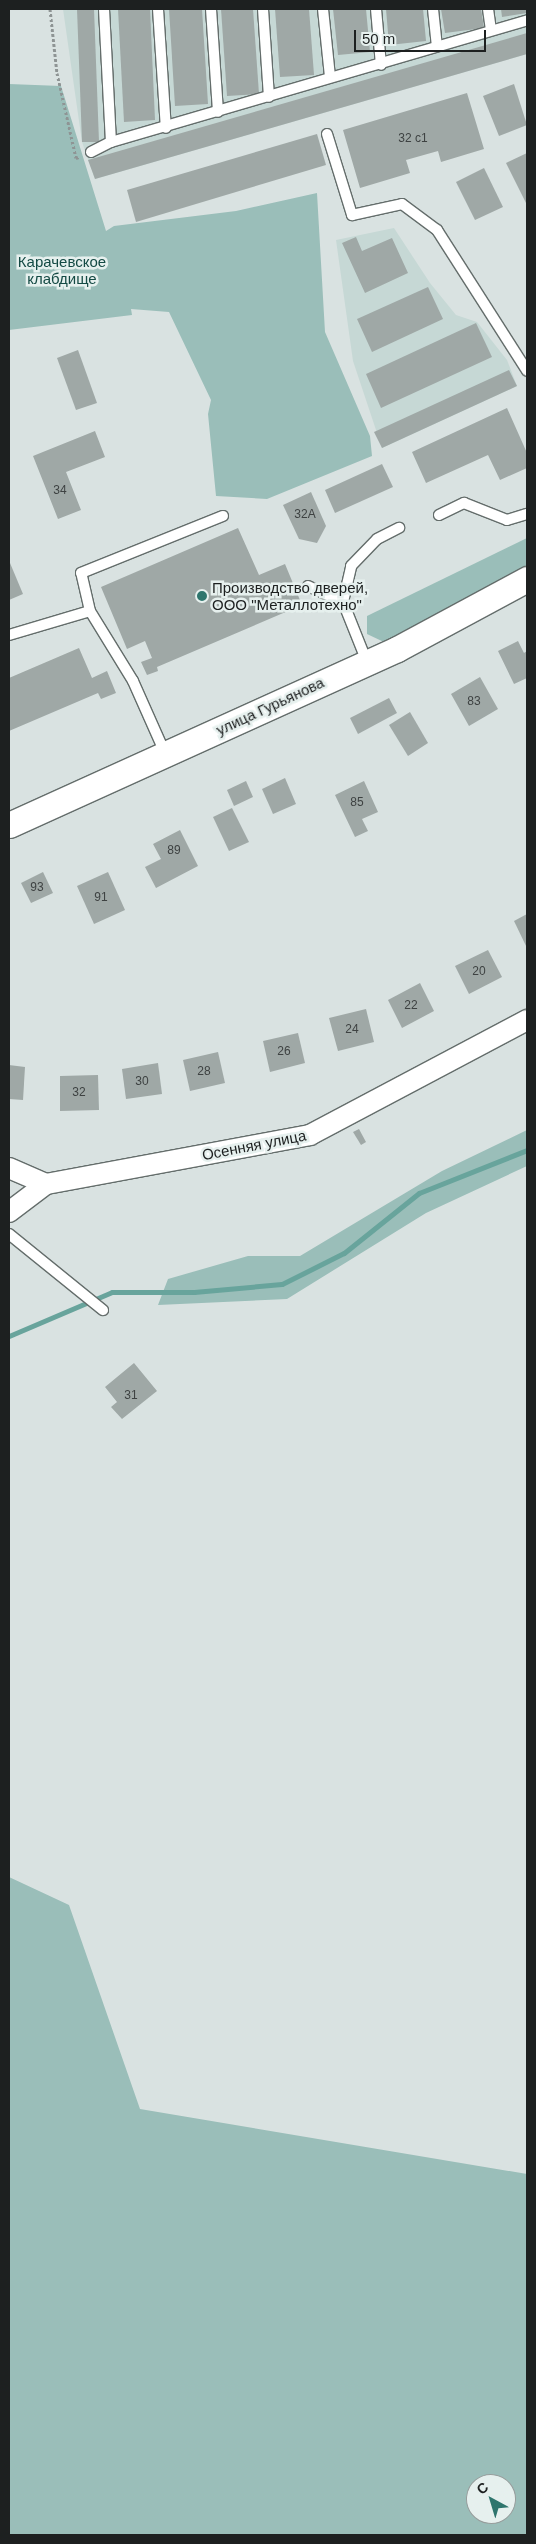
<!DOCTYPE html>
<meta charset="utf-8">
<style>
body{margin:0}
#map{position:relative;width:536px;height:2544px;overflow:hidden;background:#d9e2e1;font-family:Helvetica,sans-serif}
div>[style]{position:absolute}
.built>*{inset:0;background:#c6d8d5}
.green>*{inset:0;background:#9abeb9}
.stream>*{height:5px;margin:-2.5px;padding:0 2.5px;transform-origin:2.5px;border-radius:2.5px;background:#68a49c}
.building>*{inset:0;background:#9fa8a6}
.path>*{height:3px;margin-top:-1.5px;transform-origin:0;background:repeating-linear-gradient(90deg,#8e9494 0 2.5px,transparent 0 5px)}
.roads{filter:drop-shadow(1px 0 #646d6b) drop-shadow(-1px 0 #646d6b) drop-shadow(0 1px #646d6b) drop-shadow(0 -1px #646d6b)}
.service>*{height:10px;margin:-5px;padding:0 5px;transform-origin:5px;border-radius:5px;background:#fff}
.minor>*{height:20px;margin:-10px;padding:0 10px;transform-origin:10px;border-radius:10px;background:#fff}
.tertiary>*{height:25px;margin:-12.5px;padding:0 12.5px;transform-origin:12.5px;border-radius:12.5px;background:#fff}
.dots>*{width:14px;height:14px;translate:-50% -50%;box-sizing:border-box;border:2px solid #e6f0ee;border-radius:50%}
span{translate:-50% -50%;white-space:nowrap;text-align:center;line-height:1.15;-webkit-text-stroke:5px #e6f0ee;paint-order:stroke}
.number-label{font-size:12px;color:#3e4242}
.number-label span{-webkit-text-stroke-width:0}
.park-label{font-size:15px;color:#144a44}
.poi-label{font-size:15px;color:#1d2020}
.left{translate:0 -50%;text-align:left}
.street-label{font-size:15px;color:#1d2020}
.frame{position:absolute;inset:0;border:10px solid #1d2020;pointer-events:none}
.north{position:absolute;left:466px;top:2474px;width:50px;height:50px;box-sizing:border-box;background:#e6f0ee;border:1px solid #969d9c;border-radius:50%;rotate:321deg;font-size:14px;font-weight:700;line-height:20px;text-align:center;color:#1d2020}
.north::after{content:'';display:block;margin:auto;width:18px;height:22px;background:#2e756d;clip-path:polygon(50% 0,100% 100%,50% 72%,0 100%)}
.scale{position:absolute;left:354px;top:30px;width:132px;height:22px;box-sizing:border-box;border:2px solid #1d2020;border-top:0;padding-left:6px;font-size:15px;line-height:18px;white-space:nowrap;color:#1d2020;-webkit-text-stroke:4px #e6f0ee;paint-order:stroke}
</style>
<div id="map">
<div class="built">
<i style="clip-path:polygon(63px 9px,527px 9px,527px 54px,95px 179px,82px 142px)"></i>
<i style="clip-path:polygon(394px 228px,430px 283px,456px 315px,477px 322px,507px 360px,517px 386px,382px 448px,353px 361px,336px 240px)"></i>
</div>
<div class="green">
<i style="clip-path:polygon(9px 84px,61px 86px,106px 231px,114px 226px,236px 211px,317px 193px,325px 332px,370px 436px,372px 456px,267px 499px,216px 496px,208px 414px,211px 400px,169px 312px,131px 309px,132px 315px,9px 330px)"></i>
<i style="clip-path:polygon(527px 538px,527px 565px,386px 643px,367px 634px,367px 616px)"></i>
<i style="clip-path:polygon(527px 1130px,527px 1166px,426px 1213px,287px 1299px,158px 1305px,168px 1279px,248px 1256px,300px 1256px,442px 1171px)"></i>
<i style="clip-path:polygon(evenodd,9px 1877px,69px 1905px,140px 2109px,527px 2174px,527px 2535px,9px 2535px,9px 1877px,476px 2484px,506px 2484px,506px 2514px,476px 2514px,476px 2484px)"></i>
</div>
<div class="stream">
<i style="left:9px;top:1336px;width:112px;rotate:-23.1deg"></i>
<i style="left:112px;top:1292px;width:82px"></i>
<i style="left:194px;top:1292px;width:88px;rotate:-5.2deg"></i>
<i style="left:282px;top:1284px;width:69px;rotate:-26.6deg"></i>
<i style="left:344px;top:1253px;width:96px;rotate:-38.7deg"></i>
<i style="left:419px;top:1193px;width:116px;rotate:-21.7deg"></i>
</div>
<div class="building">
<i style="clip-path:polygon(77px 9px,94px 9px,99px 142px,82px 142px)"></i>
<i style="clip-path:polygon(118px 9px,150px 9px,155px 120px,124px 122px)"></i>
<i style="clip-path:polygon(169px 9px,202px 9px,208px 104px,175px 106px)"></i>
<i style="clip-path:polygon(221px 9px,253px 9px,259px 94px,227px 96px)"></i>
<i style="clip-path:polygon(275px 9px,309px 9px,314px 75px,280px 77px)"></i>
<i style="clip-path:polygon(333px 9px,366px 9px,370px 52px,338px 55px)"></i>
<i style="clip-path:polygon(386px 9px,423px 9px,426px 41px,389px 45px)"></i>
<i style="clip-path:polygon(441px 9px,481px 9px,484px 28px,445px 33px)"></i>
<i style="clip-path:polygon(501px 9px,527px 9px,527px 13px,502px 17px)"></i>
<i style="clip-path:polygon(527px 33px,527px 54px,95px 179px,88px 160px)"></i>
<i style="clip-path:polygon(514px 84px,527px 125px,499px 136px,483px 96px)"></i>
<i style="clip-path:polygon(467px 93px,484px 149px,441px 162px,438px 151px,406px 160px,410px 173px,360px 188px,343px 130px)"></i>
<i style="clip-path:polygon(317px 134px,326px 165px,136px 222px,127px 190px)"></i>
<i style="clip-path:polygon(527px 153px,527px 205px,506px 163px)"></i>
<i style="clip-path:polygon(484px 168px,503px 207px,475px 220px,456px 182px)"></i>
<i style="clip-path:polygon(356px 237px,362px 251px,392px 238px,408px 273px,365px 293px,342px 243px)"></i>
<i style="clip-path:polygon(428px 287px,443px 319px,372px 352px,357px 319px)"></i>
<i style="clip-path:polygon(476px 323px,492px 357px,381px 408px,366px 374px)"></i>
<i style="clip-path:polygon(78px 350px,97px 403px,76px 410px,57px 358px)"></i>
<i style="clip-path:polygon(509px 370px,517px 386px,382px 448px,374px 432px)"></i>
<i style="clip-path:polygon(507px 408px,527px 453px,527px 468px,500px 480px,488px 455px,426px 483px,412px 452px)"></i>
<i style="clip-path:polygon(95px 431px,105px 457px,66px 472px,81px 510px,58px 519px,33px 456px)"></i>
<i style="clip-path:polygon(382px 464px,393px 487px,335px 513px,325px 490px)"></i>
<i style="clip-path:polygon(311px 492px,326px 526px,317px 543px,299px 539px,283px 505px)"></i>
<i style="clip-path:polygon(238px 528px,259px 575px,285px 564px,302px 605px,157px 667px,158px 671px,147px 675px,141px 662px,152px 658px,145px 641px,127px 649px,101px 587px)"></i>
<i style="clip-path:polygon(10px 563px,23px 594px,9px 600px,9px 564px)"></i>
<i style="clip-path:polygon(518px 641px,524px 653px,527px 651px,527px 678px,514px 684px,498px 651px)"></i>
<i style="clip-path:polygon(79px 648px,92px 678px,107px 671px,116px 693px,101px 699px,98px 693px,9px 731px,9px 678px)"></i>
<i style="clip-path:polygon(480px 677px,498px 709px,469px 726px,451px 694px)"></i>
<i style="clip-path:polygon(389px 698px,397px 713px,358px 734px,350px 718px)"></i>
<i style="clip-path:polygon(410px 712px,428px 743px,408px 756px,389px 725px)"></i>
<i style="clip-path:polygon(285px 778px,296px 804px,273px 814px,262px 789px)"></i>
<i style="clip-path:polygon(246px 781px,253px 797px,234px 806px,227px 790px)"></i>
<i style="clip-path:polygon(364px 781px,378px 812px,362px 819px,368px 831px,355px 837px,335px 795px)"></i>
<i style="clip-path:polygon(232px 808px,249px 842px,229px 851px,213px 817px)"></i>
<i style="clip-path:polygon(180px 830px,198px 866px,156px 888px,145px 867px,161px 859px,153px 844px)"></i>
<i style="clip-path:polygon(43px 872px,53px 893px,31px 903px,21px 883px)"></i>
<i style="clip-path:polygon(108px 872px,125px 910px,94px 924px,77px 886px)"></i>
<i style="clip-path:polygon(527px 914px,527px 948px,514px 921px)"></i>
<i style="clip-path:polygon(488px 950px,502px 977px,469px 994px,455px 966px)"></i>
<i style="clip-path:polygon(420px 983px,434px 1011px,402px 1028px,388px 1000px)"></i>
<i style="clip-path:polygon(366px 1009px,374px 1042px,338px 1051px,329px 1018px)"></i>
<i style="clip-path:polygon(298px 1033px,305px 1063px,270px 1072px,263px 1041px)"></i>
<i style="clip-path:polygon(218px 1052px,225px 1083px,190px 1091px,183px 1060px)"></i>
<i style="clip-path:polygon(158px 1063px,162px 1094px,126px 1099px,122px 1069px)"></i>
<i style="clip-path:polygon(9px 1065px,25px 1067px,23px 1100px,9px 1099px)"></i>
<i style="clip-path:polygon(98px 1075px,99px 1110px,60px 1111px,60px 1076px)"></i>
<i style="clip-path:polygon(359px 1129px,366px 1142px,361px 1145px,353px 1132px)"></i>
<i style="clip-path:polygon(134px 1363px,157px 1391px,122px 1419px,111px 1407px,117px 1402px,105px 1387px)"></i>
</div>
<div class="path">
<i style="left:50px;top:9px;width:64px;rotate:83.8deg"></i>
<i style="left:57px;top:73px;width:87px;rotate:77.4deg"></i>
<i style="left:76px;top:158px;width:3px;rotate:-18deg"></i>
</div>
<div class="roads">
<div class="service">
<i style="left:104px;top:9px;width:133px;rotate:87deg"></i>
<i style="left:111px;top:142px;width:434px;rotate:-16.3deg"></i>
<i style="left:158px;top:9px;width:119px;rotate:86.2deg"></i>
<i style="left:211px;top:9px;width:103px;rotate:86.1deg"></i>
<i style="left:263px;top:9px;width:88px;rotate:86.1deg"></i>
<i style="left:323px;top:9px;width:68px;rotate:84.1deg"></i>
<i style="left:376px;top:9px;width:56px;rotate:84.9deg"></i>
<i style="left:433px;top:9px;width:37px;rotate:84deg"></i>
<i style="left:488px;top:9px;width:21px;rotate:82deg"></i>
<i style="left:327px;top:134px;width:85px;rotate:72.8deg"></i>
<i style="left:352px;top:215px;width:51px;rotate:-12.4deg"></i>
<i style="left:402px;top:204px;width:44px;rotate:36.6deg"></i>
<i style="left:437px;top:230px;width:167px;rotate:57.4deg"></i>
<i style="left:91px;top:152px;width:22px;rotate:-27deg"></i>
<i style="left:439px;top:515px;width:28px;rotate:-26deg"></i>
<i style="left:464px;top:503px;width:46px;rotate:21.6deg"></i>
<i style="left:507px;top:520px;width:21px;rotate:-17deg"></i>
<i style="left:308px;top:586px;width:38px;rotate:25deg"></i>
<i style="left:90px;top:611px;width:39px;rotate:-103deg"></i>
<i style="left:81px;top:573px;width:153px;rotate:-21.9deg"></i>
<i style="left:9px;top:635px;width:84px;rotate:-16.5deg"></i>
<i style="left:90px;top:611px;width:82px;rotate:58.4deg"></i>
<i style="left:133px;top:681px;width:79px;rotate:66deg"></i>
<i style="left:367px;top:662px;width:65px;rotate:-111.8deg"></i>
<i style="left:343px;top:602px;width:37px;rotate:-77deg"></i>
<i style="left:351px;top:566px;width:37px;rotate:-46deg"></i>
<i style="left:377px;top:539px;width:25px;rotate:-27deg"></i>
<i style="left:9px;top:1234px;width:121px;rotate:39deg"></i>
</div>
<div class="minor">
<i style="left:9px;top:1168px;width:40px;rotate:23.4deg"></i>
<i style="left:9px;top:1212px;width:46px;rotate:-37.1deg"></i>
<i style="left:46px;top:1184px;width:269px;rotate:-10.5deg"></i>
<i style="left:310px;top:1135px;width:246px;rotate:-27.9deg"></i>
</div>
<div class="tertiary">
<i style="left:9px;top:825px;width:426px;rotate:-24.4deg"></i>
<i style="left:397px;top:649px;width:148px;rotate:-28.3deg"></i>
</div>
</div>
<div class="dots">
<i style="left:202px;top:596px;background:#2e756d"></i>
</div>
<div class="number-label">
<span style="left:413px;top:139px">32 с1</span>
<span style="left:60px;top:491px">34</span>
<span style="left:305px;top:515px">32А</span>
<span style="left:474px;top:702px">83</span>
<span style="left:357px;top:803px">85</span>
<span style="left:174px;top:851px">89</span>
<span style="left:37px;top:888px">93</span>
<span style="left:101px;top:898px">91</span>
<span style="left:479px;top:972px">20</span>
<span style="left:411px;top:1006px">22</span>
<span style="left:352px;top:1030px">24</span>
<span style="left:284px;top:1052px">26</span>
<span style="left:204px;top:1072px">28</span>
<span style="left:142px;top:1082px">30</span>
<span style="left:79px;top:1093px">32</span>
<span style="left:131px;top:1396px">31</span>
</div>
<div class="park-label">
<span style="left:62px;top:270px">Карачевское<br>клабдище</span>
</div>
<div class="poi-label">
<span class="left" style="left:212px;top:596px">Производство дверей,<br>ООО "Металлотехно"</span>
</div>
<div class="street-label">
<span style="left:270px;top:706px;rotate:-25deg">улица Гурьянова</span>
<span style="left:254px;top:1145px;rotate:-11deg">Осенняя улица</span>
</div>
<div class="frame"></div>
<div class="north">С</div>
<div class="scale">50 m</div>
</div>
